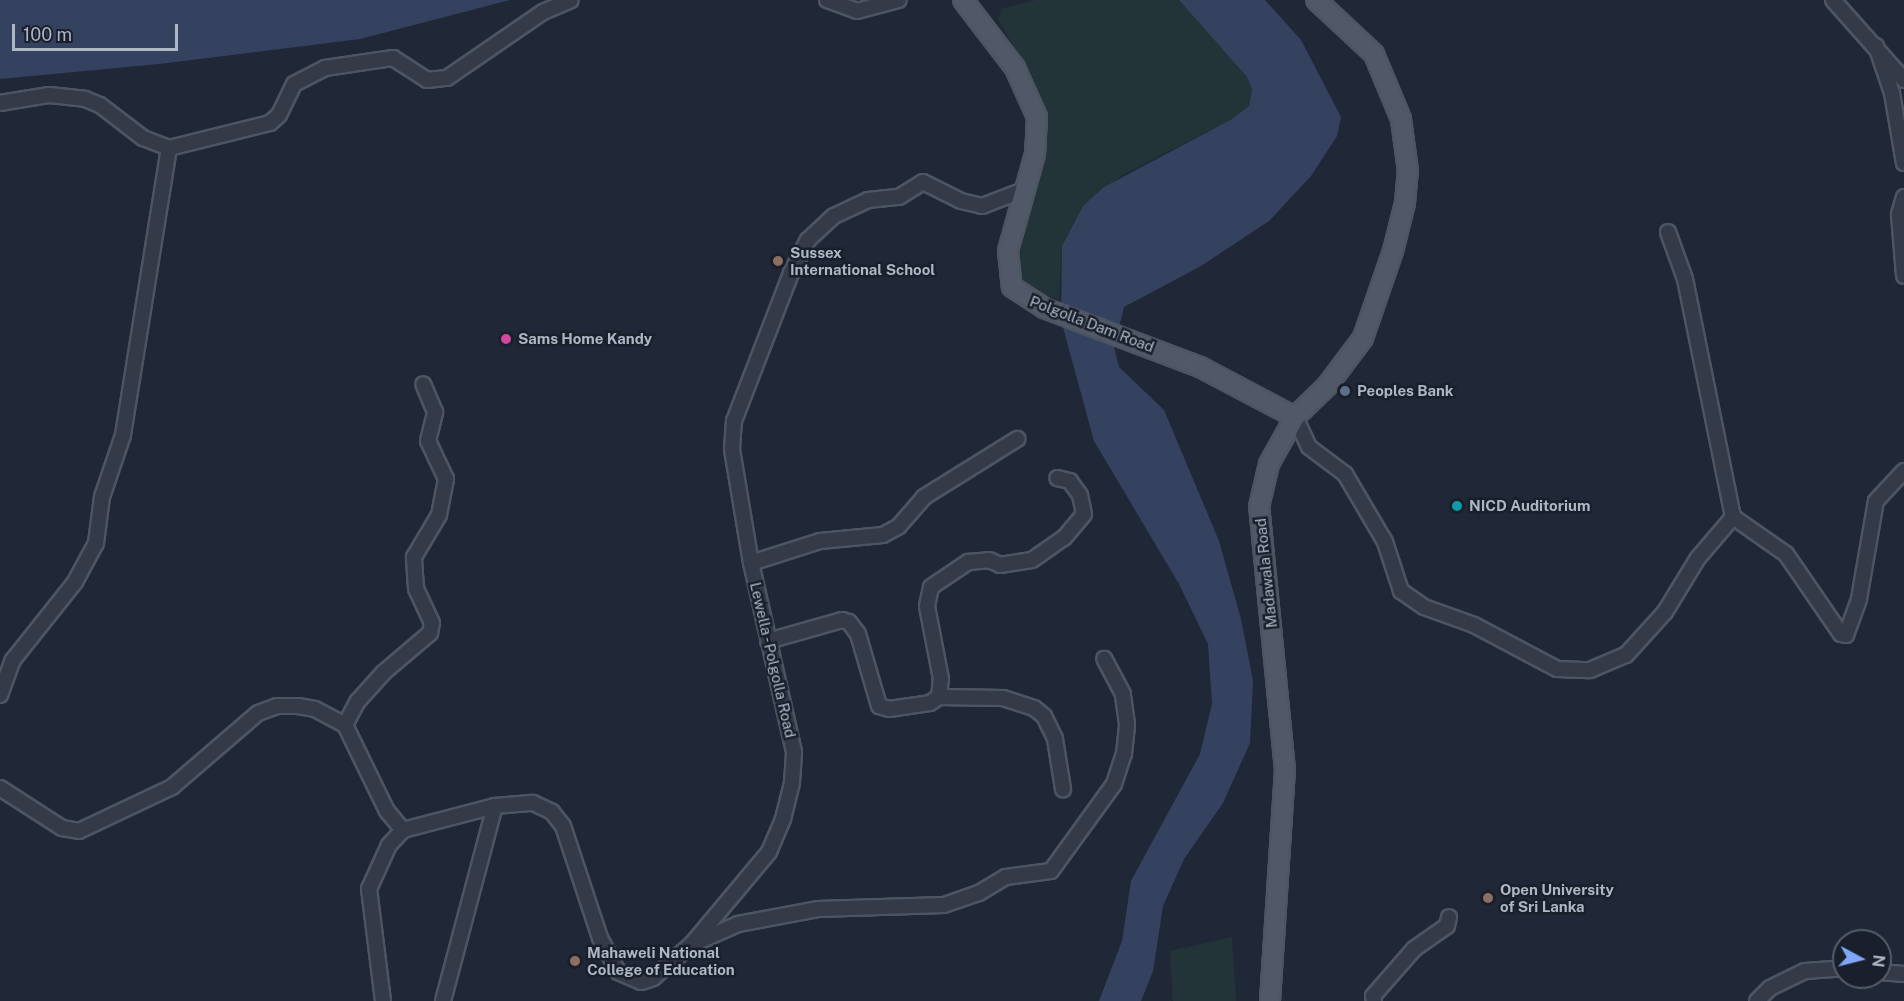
<!DOCTYPE html>
<style>
body{margin:0}
#map{position:relative;width:1904px;height:1001px;overflow:hidden;background:#202837;font-family:"Public Sans",sans-serif}
div>[style]{position:absolute}
.green>*{inset:0;background:#223438}
.water>*{inset:0;background:#34425f}
.roads{filter:drop-shadow(2px 0 #4e5562) drop-shadow(-2px 0 #4e5562) drop-shadow(0 2px #4e5562) drop-shadow(0 -2px #4e5562)}
.minor>*{height:14px;margin:-7px;padding:0 7px;transform-origin:7px;border-radius:7px;background:#343a48}
.major>*{height:18px;margin:-9px;padding:0 9px;transform-origin:9px;border-radius:9px;background:#515968}
.dots>*{width:16px;height:16px;translate:-50% -50%;box-sizing:border-box;border:3px solid #19202c;border-radius:50%}
span{translate:-50% -50%;white-space:nowrap;text-align:center;line-height:1.15;-webkit-text-stroke:5px #19202c;paint-order:stroke}
.poi-label{font-size:15px;color:#aeb5c4;font-weight:700}
.left{translate:0 -50%;text-align:left}
.street-label{font-size:15px;color:#aeb5c4}
.north{position:absolute;left:1832px;top:929px;width:60px;height:60px;box-sizing:border-box;background:#19202c;border:2px solid #555c69;border-radius:50%;rotate:97deg;font-size:16px;font-weight:700;line-height:24px;text-align:center;color:#aeb5c4}
.north::after{content:'';display:block;margin:auto;width:21px;height:27px;background:#81a5f7;clip-path:polygon(50% 0,100% 100%,50% 72%,0 100%)}
.scale{position:absolute;left:12px;top:24px;width:166px;height:27px;box-sizing:border-box;border:3px solid #aeb5c4;border-top:0;padding-left:8px;font-size:18px;line-height:21px;white-space:nowrap;color:#aeb5c4;-webkit-text-stroke:4px #19202c;paint-order:stroke}
</style>
<div id="map">
<div class="green">
<i style="clip-path:polygon(1036px 0,1179px 0,1247px 77px,1252px 90px,1249px 106px,1232px 119px,1124px 174px,1083px 206px,1062px 246px,1059px 299px,1031px 292px,1016px 273px,1039px 168px,1044px 116px,1036px 86px,998px 19px,1001px 9px)"></i>
<i style="clip-path:polygon(1232px 937px,1236px 1001px,1173px 1001px,1170px 951px)"></i>
</div>
<div class="water">
<i style="clip-path:polygon(0 0,510px 0,360px 39px,159px 64px,0 79px)"></i>
<i style="clip-path:polygon(1179px 0,1265px 0,1301px 40px,1341px 117px,1337px 136px,1311px 176px,1269px 221px,1201px 266px,1124px 307px,1114px 347px,1119px 367px,1164px 410px,1219px 541px,1241px 619px,1253px 681px,1250px 743px,1223px 803px,1184px 859px,1163px 906px,1153px 971px,1141px 1001px,1099px 1001px,1122px 941px,1131px 881px,1200px 754px,1212px 704px,1208px 644px,1179px 584px,1094px 441px,1061px 320px,1062px 246px,1083px 206px,1104px 187px,1232px 119px,1249px 106px,1252px 90px,1247px 77px)"></i>
</div>
<div class="roads">
<div class="minor">
<i style="left:827px;top:0;width:32px;rotate:20deg"></i>
<i style="left:857px;top:11px;width:43px;rotate:-14.7deg"></i>
<i style="left:1833px;top:0;width:107px;rotate:48.4deg"></i>
<i style="left:1876px;top:46px;width:50px;rotate:71.2deg"></i>
<i style="left:1892px;top:93px;width:71px;rotate:80.3deg"></i>
<i style="left:0;top:103px;width:50px;rotate:-9.3deg"></i>
<i style="left:49px;top:95px;width:36px;rotate:6deg"></i>
<i style="left:85px;top:99px;width:16px;rotate:22deg"></i>
<i style="left:100px;top:105px;width:54px;rotate:37.5deg"></i>
<i style="left:143px;top:138px;width:28px;rotate:21deg"></i>
<i style="left:169px;top:148px;width:104px;rotate:-13.9deg"></i>
<i style="left:270px;top:123px;width:12px;rotate:-42deg"></i>
<i style="left:279px;top:115px;width:34px;rotate:-64deg"></i>
<i style="left:294px;top:84px;width:35px;rotate:-27deg"></i>
<i style="left:325px;top:68px;width:69px;rotate:-8.4deg"></i>
<i style="left:393px;top:58px;width:40px;rotate:32.9deg"></i>
<i style="left:427px;top:80px;width:20px;rotate:-6deg"></i>
<i style="left:447px;top:78px;width:116px;rotate:-34.5deg"></i>
<i style="left:543px;top:12px;width:30px;rotate:-23deg"></i>
<i style="left:1904px;top:197px;width:19px;rotate:106deg"></i>
<i style="left:1899px;top:215px;width:61px;rotate:85.3deg"></i>
<i style="left:1668px;top:232px;width:50px;rotate:70.1deg"></i>
<i style="left:1685px;top:279px;width:243px;rotate:78.6deg"></i>
<i style="left:1733px;top:517px;width:65px;rotate:34.9deg"></i>
<i style="left:1786px;top:554px;width:97px;rotate:55.5deg"></i>
<i style="left:1841px;top:634px;width:5px;rotate:11deg"></i>
<i style="left:1846px;top:635px;width:38px;rotate:-70deg"></i>
<i style="left:1859px;top:599px;width:99px;rotate:-80.2deg"></i>
<i style="left:1876px;top:501px;width:41px;rotate:-47deg"></i>
<i style="left:1295px;top:417px;width:33px;rotate:65deg"></i>
<i style="left:1309px;top:447px;width:45px;rotate:36.9deg"></i>
<i style="left:1345px;top:474px;width:79px;rotate:59.5deg"></i>
<i style="left:1385px;top:542px;width:52px;rotate:71.9deg"></i>
<i style="left:1401px;top:591px;width:28px;rotate:35deg"></i>
<i style="left:1424px;top:607px;width:53px;rotate:19.8deg"></i>
<i style="left:1474px;top:625px;width:94px;rotate:27.9deg"></i>
<i style="left:1557px;top:669px;width:33px;rotate:2deg"></i>
<i style="left:1590px;top:670px;width:39px;rotate:-23deg"></i>
<i style="left:1626px;top:655px;width:58px;rotate:-47.8deg"></i>
<i style="left:1665px;top:612px;width:63px;rotate:-58.6deg"></i>
<i style="left:1698px;top:558px;width:54px;rotate:-49.5deg"></i>
<i style="left:751px;top:563px;width:72px;rotate:-17.7deg"></i>
<i style="left:820px;top:541px;width:63px;rotate:-5.4deg"></i>
<i style="left:883px;top:535px;width:18px;rotate:-29deg"></i>
<i style="left:899px;top:526px;width:38px;rotate:-49deg"></i>
<i style="left:924px;top:497px;width:110px;rotate:-31.9deg"></i>
<i style="left:768px;top:641px;width:77px;rotate:-15.8deg"></i>
<i style="left:842px;top:620px;width:7px;rotate:16deg"></i>
<i style="left:849px;top:622px;width:15px;rotate:53deg"></i>
<i style="left:858px;top:634px;width:75px;rotate:73.7deg"></i>
<i style="left:879px;top:706px;width:10px;rotate:17deg"></i>
<i style="left:889px;top:709px;width:41px;rotate:-8.3deg"></i>
<i style="left:930px;top:703px;width:11px;rotate:-34deg"></i>
<i style="left:939px;top:697px;width:18px;rotate:-84deg"></i>
<i style="left:941px;top:679px;width:74px;rotate:-100.9deg"></i>
<i style="left:927px;top:606px;width:19px;rotate:-78deg"></i>
<i style="left:931px;top:587px;width:45px;rotate:-34deg"></i>
<i style="left:968px;top:562px;width:21px;rotate:-5deg"></i>
<i style="left:989px;top:560px;width:12px;rotate:24deg"></i>
<i style="left:1000px;top:565px;width:32px;rotate:-9deg"></i>
<i style="left:1032px;top:560px;width:39px;rotate:-35deg"></i>
<i style="left:1064px;top:538px;width:31px;rotate:-50deg"></i>
<i style="left:1084px;top:514px;width:19px;rotate:-102deg"></i>
<i style="left:1080px;top:495px;width:17px;rotate:-126deg"></i>
<i style="left:1070px;top:481px;width:13px;rotate:-167deg"></i>
<i style="left:0;top:695px;width:37px;rotate:-70deg"></i>
<i style="left:13px;top:660px;width:100px;rotate:-51.5deg"></i>
<i style="left:75px;top:582px;width:44px;rotate:-61.7deg"></i>
<i style="left:96px;top:543px;width:46px;rotate:-82.6deg"></i>
<i style="left:102px;top:497px;width:65px;rotate:-71.3deg"></i>
<i style="left:123px;top:435px;width:291px;rotate:-80.9deg"></i>
<i style="left:939px;top:697px;width:64px;rotate:0.9deg"></i>
<i style="left:1003px;top:698px;width:33px;rotate:18deg"></i>
<i style="left:1034px;top:708px;width:13px;rotate:39deg"></i>
<i style="left:1044px;top:716px;width:25px;rotate:64deg"></i>
<i style="left:1055px;top:739px;width:51px;rotate:80.9deg"></i>
<i style="left:345px;top:725px;width:27px;rotate:-62deg"></i>
<i style="left:358px;top:701px;width:38px;rotate:-48deg"></i>
<i style="left:383px;top:673px;width:62px;rotate:-40.4deg"></i>
<i style="left:430px;top:633px;width:10px;rotate:-79deg"></i>
<i style="left:432px;top:623px;width:38px;rotate:-115deg"></i>
<i style="left:416px;top:588px;width:31px;rotate:-94deg"></i>
<i style="left:414px;top:557px;width:49px;rotate:-59.2deg"></i>
<i style="left:439px;top:515px;width:37px;rotate:-79deg"></i>
<i style="left:446px;top:479px;width:42px;rotate:-115.3deg"></i>
<i style="left:428px;top:441px;width:30px;rotate:-76deg"></i>
<i style="left:435px;top:412px;width:30px;rotate:-113deg"></i>
<i style="left:0;top:788px;width:74px;rotate:32.8deg"></i>
<i style="left:62px;top:828px;width:17px;rotate:10deg"></i>
<i style="left:79px;top:831px;width:103px;rotate:-25.3deg"></i>
<i style="left:172px;top:787px;width:113px;rotate:-40.7deg"></i>
<i style="left:258px;top:713px;width:20px;rotate:-20deg"></i>
<i style="left:277px;top:706px;width:21px"></i>
<i style="left:298px;top:706px;width:17px;rotate:10deg"></i>
<i style="left:315px;top:709px;width:34px;rotate:28deg"></i>
<i style="left:345px;top:725px;width:96px;rotate:64deg"></i>
<i style="left:387px;top:811px;width:25px;rotate:50deg"></i>
<i style="left:403px;top:830px;width:95px;rotate:-14.6deg"></i>
<i style="left:495px;top:806px;width:38px;rotate:-5deg"></i>
<i style="left:533px;top:803px;width:21px;rotate:25deg"></i>
<i style="left:552px;top:812px;width:18px;rotate:52deg"></i>
<i style="left:563px;top:826px;width:118px;rotate:71.7deg"></i>
<i style="left:600px;top:938px;width:38px;rotate:62deg"></i>
<i style="left:618px;top:972px;width:25px;rotate:23deg"></i>
<i style="left:641px;top:982px;width:13px;rotate:-18deg"></i>
<i style="left:653px;top:978px;width:52px;rotate:-41.1deg"></i>
<i style="left:692px;top:944px;width:120px;rotate:-50.1deg"></i>
<i style="left:769px;top:852px;width:36px;rotate:-67deg"></i>
<i style="left:783px;top:819px;width:38px;rotate:-76deg"></i>
<i style="left:792px;top:782px;width:30px;rotate:-86deg"></i>
<i style="left:794px;top:752px;width:194px;rotate:-102.8deg"></i>
<i style="left:751px;top:563px;width:116px;rotate:-99.5deg"></i>
<i style="left:732px;top:449px;width:28px;rotate:-86deg"></i>
<i style="left:734px;top:421px;width:159px;rotate:-68.9deg"></i>
<i style="left:791px;top:273px;width:37px;rotate:-63deg"></i>
<i style="left:808px;top:240px;width:35px;rotate:-43deg"></i>
<i style="left:834px;top:216px;width:38px;rotate:-25deg"></i>
<i style="left:868px;top:200px;width:31px;rotate:-6deg"></i>
<i style="left:899px;top:197px;width:28px;rotate:-32deg"></i>
<i style="left:923px;top:182px;width:42px;rotate:26.6deg"></i>
<i style="left:961px;top:201px;width:22px;rotate:13deg"></i>
<i style="left:982px;top:206px;width:45px;rotate:-20.9deg"></i>
<i style="left:695px;top:943px;width:47px;rotate:-23.8deg"></i>
<i style="left:738px;top:924px;width:81px;rotate:-10.6deg"></i>
<i style="left:818px;top:909px;width:126px;rotate:-1.8deg"></i>
<i style="left:944px;top:905px;width:37px;rotate:-19deg"></i>
<i style="left:979px;top:893px;width:31px;rotate:-31deg"></i>
<i style="left:1006px;top:877px;width:45px;rotate:-7.6deg"></i>
<i style="left:1051px;top:871px;width:107px;rotate:-54.1deg"></i>
<i style="left:1114px;top:784px;width:32px;rotate:-72deg"></i>
<i style="left:1124px;top:754px;width:30px;rotate:-84deg"></i>
<i style="left:1127px;top:724px;width:30px;rotate:-98deg"></i>
<i style="left:1123px;top:694px;width:40px;rotate:-118deg"></i>
<i style="left:1880px;top:972px;width:24px;rotate:5deg"></i>
<i style="left:383px;top:1001px;width:113px;rotate:-97.1deg"></i>
<i style="left:369px;top:889px;width:48px;rotate:-65.6deg"></i>
<i style="left:389px;top:845px;width:21px;rotate:-47deg"></i>
<i style="left:443px;top:1001px;width:202px;rotate:-75.1deg"></i>
<i style="left:1374px;top:1001px;width:5px;rotate:-101deg"></i>
<i style="left:1373px;top:996px;width:62px;rotate:-48.9deg"></i>
<i style="left:1414px;top:949px;width:40px;rotate:-34.9deg"></i>
<i style="left:1447px;top:926px;width:9px;rotate:-77deg"></i>
<i style="left:1757px;top:1001px;width:18px;rotate:-45deg"></i>
<i style="left:1770px;top:988px;width:39px;rotate:-26deg"></i>
<i style="left:1805px;top:971px;width:39px;rotate:-4deg"></i>
</div>
<div class="major">
<i style="left:963px;top:0;width:86px;rotate:52.6deg"></i>
<i style="left:1015px;top:68px;width:54px;rotate:65.8deg"></i>
<i style="left:1037px;top:117px;width:37px;rotate:93deg"></i>
<i style="left:1035px;top:154px;width:101px;rotate:105.6deg"></i>
<i style="left:1008px;top:251px;width:36px;rotate:84deg"></i>
<i style="left:1012px;top:287px;width:38px;rotate:33deg"></i>
<i style="left:1044px;top:308px;width:167px;rotate:20.7deg"></i>
<i style="left:1200px;top:367px;width:107px;rotate:27.8deg"></i>
<i style="left:1270px;top:1001px;width:231px;rotate:-86.3deg"></i>
<i style="left:1285px;top:770px;width:264px;rotate:-95.6deg"></i>
<i style="left:1259px;top:507px;width:44px;rotate:-76.9deg"></i>
<i style="left:1269px;top:464px;width:54px;rotate:-61deg"></i>
<i style="left:1295px;top:417px;width:45px;rotate:-44.1deg"></i>
<i style="left:1327px;top:386px;width:60px;rotate:-53.1deg"></i>
<i style="left:1363px;top:338px;width:92px;rotate:-71deg"></i>
<i style="left:1393px;top:251px;width:49px;rotate:-76deg"></i>
<i style="left:1405px;top:203px;width:32px;rotate:-85deg"></i>
<i style="left:1408px;top:171px;width:52px;rotate:-97.7deg"></i>
<i style="left:1401px;top:119px;width:70px;rotate:-112.6deg"></i>
<i style="left:1374px;top:54px;width:79px;rotate:-137deg"></i>
</div>
</div>
<div class="dots">
<i style="left:778px;top:261px;background:#8d6e63"></i>
<i style="left:506px;top:339px;background:#d1479c"></i>
<i style="left:1345px;top:391px;background:#5c6f8a"></i>
<i style="left:1457px;top:506px;background:#0f9aa8"></i>
<i style="left:1488px;top:898px;background:#8d6e63"></i>
<i style="left:575px;top:961px;background:#8d6e63"></i>
</div>
<div class="poi-label">
<span class="left" style="left:790px;top:261px">Sussex<br>International School</span>
<span class="left" style="left:518px;top:339px">Sams Home Kandy</span>
<span class="left" style="left:1357px;top:391px">Peoples Bank</span>
<span class="left" style="left:1469px;top:506px">NICD Auditorium</span>
<span class="left" style="left:1500px;top:898px">Open University<br>of Sri Lanka</span>
<span class="left" style="left:587px;top:961px">Mahaweli National<br>College of Education</span>
</div>
<div class="street-label">
<span style="left:1092px;top:324px;rotate:21deg">Polgolla Dam Road</span>
<span style="left:1266px;top:573px;rotate:-96deg">Madawala Road</span>
<span style="left:773px;top:660px;rotate:77deg">Lewella - Polgolla Road</span>
</div>
<div class="north">N</div>
<div class="scale">100 m</div>
</div>
